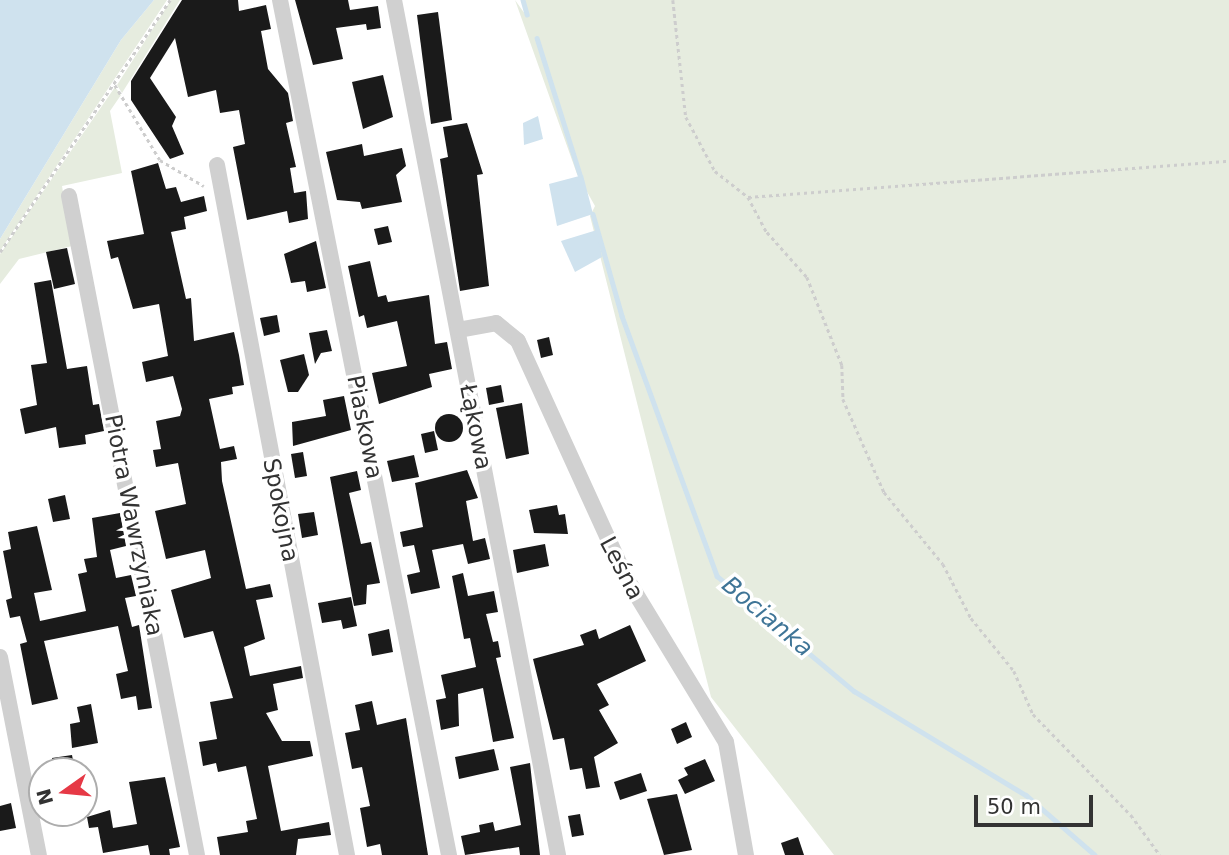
<!DOCTYPE html>
<meta charset="utf-8">
<style>
body{margin:0}
#map{position:relative;width:1229px;height:855px;overflow:hidden;background:#fff;font-family:"DejaVu Sans",sans-serif}
div>[style]{position:absolute}
.green>*{inset:0;background:#e6ecdf}
.water>*{inset:0;background:#cfe2ee}
.stream>*{height:4.5px;margin:-2.25px;padding:0 2.25px;transform-origin:2.25px;border-radius:2.25px;background:#cfe2ee}
.building>*{inset:0;background:#1a1a1a}
.round{border-radius:50%}
.path>*{height:2.5px;margin-top:-1.25px;transform-origin:0;background:repeating-linear-gradient(90deg,#cdcdcd 0 3.5px,transparent 0 7px)}
.street>*{height:16px;margin:-8px;padding:0 8px;transform-origin:8px;border-radius:8px;background:#d0d0d0}
span{translate:-50% -50%;white-space:nowrap;text-align:center;line-height:1.15;-webkit-text-stroke:7px #fff;paint-order:stroke}
.street-label{font-size:23px;color:#333}
.water-label{font-size:24px;color:#3f7597;font-style:italic}
.north{position:absolute;left:28px;top:757px;width:70px;height:70px;box-sizing:border-box;background:#fff;border:2px solid #adadad;border-radius:50%;rotate:255deg;font-size:19px;font-weight:700;line-height:28px;text-align:center;color:#333}
.north::after{content:'';display:block;margin:auto;width:24px;height:32px;background:#e63946;clip-path:polygon(50% 0,100% 100%,50% 72%,0 100%)}
.scale{position:absolute;left:974px;top:795px;width:119px;height:32px;box-sizing:border-box;border:4px solid #333;border-top:0;padding-left:9px;font-size:21px;line-height:24px;white-space:nowrap;color:#333;-webkit-text-stroke:5px #fff;paint-order:stroke}
</style>
<div id="map">
<div class="green">
<i style="clip-path:polygon(154px 0,167px 0,0 251px,0 239px,121px 40px)"></i>
<i style="clip-path:polygon(171px 0,180px 0,122px 93px,117px 85px)"></i>
<i style="clip-path:polygon(515px 0,525px 14px,525px 0,1229px 0,1229px 855px,834px 855px,711px 697px,590px 216px,595px 206px,577px 174px)"></i>
<i style="clip-path:polygon(115px 87px,121px 95px,110px 111px,122px 173px,62px 186px,72px 246px,19px 259px,0 284px,0 254px)"></i>
</div>
<div class="water">
<i style="clip-path:polygon(0 0,154px 0,121px 40px,0 239px)"></i>
<i style="clip-path:polygon(538px 116px,543px 139px,524px 145px,523px 123px)"></i>
<i style="clip-path:polygon(583px 175px,593px 214px,557px 226px,549px 184px)"></i>
<i style="clip-path:polygon(597px 230px,602px 257px,575px 272px,561px 241px)"></i>
</div>
<div class="stream">
<i style="left:523px;top:0;width:15px;rotate:74deg"></i>
<i style="left:537px;top:38px;width:143px;rotate:72.5deg"></i>
<i style="left:593px;top:214px;width:106px;rotate:74.1deg"></i>
<i style="left:622px;top:316px;width:277px;rotate:69.9deg"></i>
<i style="left:717px;top:576px;width:179px;rotate:40deg"></i>
<i style="left:854px;top:691px;width:201px;rotate:31.2deg"></i>
<i style="left:1026px;top:795px;width:91px;rotate:41deg"></i>
</div>
<div class="building">
<i style="clip-path:polygon(182px 0,238px 0,239px 11px,266px 5px,271px 29px,261px 31px,268px 69px,288px 93px,293px 121px,286px 123px,296px 167px,290px 168px,294px 193px,306px 191px,308px 219px,289px 223px,287px 211px,247px 220px,233px 147px,245px 144px,239px 110px,220px 113px,216px 90px,188px 97px,175px 38px,150px 78px,176px 117px,172px 126px,184px 154px,170px 159px,131px 100px,131px 81px)"></i>
<i style="clip-path:polygon(295px 0,348px 0,350px 10px,378px 6px,381px 28px,367px 30px,366px 24px,336px 28px,343px 59px,313px 65px)"></i>
<i style="clip-path:polygon(438px 12px,452px 120px,431px 124px,417px 15px)"></i>
<i style="clip-path:polygon(383px 75px,393px 117px,363px 129px,352px 82px)"></i>
<i style="clip-path:polygon(467px 123px,483px 174px,477px 175px,489px 286px,460px 291px,440px 159px,448px 157px,443px 127px)"></i>
<i style="clip-path:polygon(362px 144px,364px 156px,402px 148px,406px 166px,396px 175px,402px 202px,362px 209px,360px 202px,337px 200px,326px 152px)"></i>
<i style="clip-path:polygon(158px 163px,166px 189px,176px 187px,181px 202px,204px 196px,207px 211px,184px 217px,186px 229px,171px 232px,186px 299px,191px 298px,194px 341px,234px 332px,239px 355px,244px 385px,232px 387px,233px 394px,209px 399px,220px 449px,234px 446px,237px 459px,221px 462px,222px 481px,246px 589px,270px 584px,273px 597px,256px 600px,265px 639px,244px 647px,250px 676px,301px 666px,303px 678px,273px 684px,278px 710px,266px 713px,282px 741px,310px 741px,313px 756px,268px 766px,281px 831px,329px 822px,331px 835px,298px 839px,296px 855px,220px 855px,217px 837px,248px 832px,246px 821px,257px 819px,246px 766px,218px 772px,216px 763px,203px 766px,199px 742px,217px 739px,210px 702px,233px 698px,213px 631px,184px 638px,171px 590px,211px 578px,205px 550px,166px 559px,155px 511px,186px 504px,178px 463px,156px 467px,153px 450px,161px 449px,156px 421px,180px 416px,182px 409px,173px 376px,146px 382px,142px 362px,168px 356px,159px 304px,133px 309px,118px 257px,111px 259px,107px 241px,144px 234px,131px 171px)"></i>
<i style="clip-path:polygon(388px 226px,392px 242px,378px 245px,374px 229px)"></i>
<i style="clip-path:polygon(316px 241px,326px 288px,307px 292px,305px 281px,291px 283px,284px 254px)"></i>
<i style="clip-path:polygon(67px 248px,75px 284px,54px 289px,46px 252px)"></i>
<i style="clip-path:polygon(370px 261px,378px 297px,386px 295px,388px 302px,429px 295px,435px 344px,447px 342px,452px 369px,429px 374px,432px 387px,379px 404px,372px 373px,407px 366px,397px 321px,367px 328px,364px 315px,359px 317px,348px 266px)"></i>
<i style="clip-path:polygon(51px 280px,67px 369px,87px 366px,93px 405px,99px 404px,104px 431px,85px 435px,86px 444px,59px 448px,56px 427px,25px 434px,20px 409px,37px 405px,31px 365px,47px 363px,34px 283px)"></i>
<i style="clip-path:polygon(277px 315px,280px 332px,264px 336px,260px 318px)"></i>
<i style="clip-path:polygon(327px 330px,332px 351px,321px 353px,315px 364px,309px 333px)"></i>
<i style="clip-path:polygon(549px 337px,553px 355px,541px 358px,537px 340px)"></i>
<i style="clip-path:polygon(304px 354px,309px 375px,298px 392px,288px 392px,280px 360px)"></i>
<i style="clip-path:polygon(501px 385px,504px 402px,489px 405px,486px 388px)"></i>
<i style="clip-path:polygon(344px 396px,351px 430px,293px 446px,292px 422px,326px 416px,323px 400px)"></i>
<i style="clip-path:polygon(522px 403px,529px 454px,506px 459px,496px 408px)"></i>
<i class="round" style="left:435px;top:414px;width:28px;height:28px"></i>
<i style="clip-path:polygon(434px 431px,438px 450px,425px 453px,421px 434px)"></i>
<i style="clip-path:polygon(303px 452px,307px 476px,295px 478px,291px 454px)"></i>
<i style="clip-path:polygon(414px 455px,419px 477px,392px 482px,387px 461px)"></i>
<i style="clip-path:polygon(467px 470px,478px 498px,466px 501px,473px 541px,485px 538px,490px 559px,468px 564px,463px 544px,432px 550px,440px 588px,411px 594px,407px 575px,420px 572px,414px 545px,403px 547px,400px 532px,423px 527px,415px 483px)"></i>
<i style="clip-path:polygon(357px 471px,361px 490px,349px 493px,361px 544px,371px 542px,380px 583px,367px 585px,366px 604px,354px 606px,330px 477px)"></i>
<i style="clip-path:polygon(65px 495px,70px 519px,53px 522px,48px 499px)"></i>
<i style="clip-path:polygon(557px 505px,559px 515px,565px 514px,568px 534px,534px 533px,529px 510px)"></i>
<i style="clip-path:polygon(314px 512px,318px 535px,302px 538px,298px 514px)"></i>
<i style="clip-path:polygon(120px 513px,126px 546px,110px 550px,116px 578px,131px 575px,136px 596px,125px 598px,132px 627px,139px 625px,152px 708px,138px 710px,136px 696px,121px 699px,116px 674px,128px 671px,118px 626px,44px 641px,58px 699px,32px 705px,20px 644px,27px 642px,20px 616px,10px 618px,6px 600px,12px 598px,3px 551px,11px 549px,8px 532px,37px 526px,52px 590px,34px 593px,40px 621px,86px 611px,78px 574px,87px 572px,84px 559px,97px 557px,92px 518px)"></i>
<i style="clip-path:polygon(545px 544px,549px 566px,517px 573px,513px 550px)"></i>
<i style="clip-path:polygon(463px 573px,468px 596px,494px 591px,498px 612px,486px 614px,493px 642px,498px 641px,501px 657px,496px 658px,514px 738px,493px 742px,483px 688px,458px 694px,459px 726px,441px 730px,436px 700px,446px 698px,441px 675px,476px 667px,470px 638px,464px 639px,452px 576px)"></i>
<i style="clip-path:polygon(351px 597px,357px 626px,343px 629px,341px 620px,322px 623px,318px 603px)"></i>
<i style="clip-path:polygon(630px 625px,646px 661px,597px 684px,609px 705px,599px 710px,618px 743px,594px 757px,600px 787px,586px 789px,582px 768px,570px 770px,564px 738px,553px 740px,533px 659px,584px 645px,580px 635px,596px 629px,599px 639px)"></i>
<i style="clip-path:polygon(389px 629px,393px 652px,372px 656px,368px 634px)"></i>
<i style="clip-path:polygon(372px 701px,377px 725px,406px 718px,428px 855px,382px 855px,380px 844px,367px 847px,360px 808px,370px 806px,362px 767px,352px 769px,345px 733px,360px 730px,355px 705px)"></i>
<i style="clip-path:polygon(91px 704px,98px 743px,72px 748px,70px 724px,80px 722px,77px 707px)"></i>
<i style="clip-path:polygon(686px 722px,692px 737px,677px 744px,671px 729px)"></i>
<i style="clip-path:polygon(494px 749px,499px 770px,459px 779px,455px 757px)"></i>
<i style="clip-path:polygon(72px 755px,75px 771px,55px 771px,52px 758px)"></i>
<i style="clip-path:polygon(705px 759px,715px 781px,685px 794px,678px 780px,688px 775px,684px 768px)"></i>
<i style="clip-path:polygon(530px 763px,540px 855px,520px 855px,519px 847px,465px 855px,461px 836px,480px 832px,479px 825px,493px 822px,495px 831px,521px 825px,510px 767px)"></i>
<i style="clip-path:polygon(641px 773px,647px 791px,620px 800px,614px 782px)"></i>
<i style="clip-path:polygon(165px 777px,180px 847px,169px 849px,170px 855px,150px 855px,148px 845px,103px 853px,98px 827px,89px 828px,87px 817px,110px 810px,113px 828px,137px 824px,129px 782px)"></i>
<i style="clip-path:polygon(677px 794px,692px 850px,664px 855px,647px 799px)"></i>
<i style="clip-path:polygon(11px 803px,16px 828px,0 831px,0 806px)"></i>
<i style="clip-path:polygon(580px 814px,584px 835px,572px 837px,568px 816px)"></i>
<i style="clip-path:polygon(798px 837px,804px 855px,785px 855px,781px 843px)"></i>
</div>
<div class="path">
<i style="left:673px;top:0;width:118px;rotate:83.7deg"></i>
<i style="left:686px;top:117px;width:61px;rotate:61.8deg"></i>
<i style="left:715px;top:171px;width:42px;rotate:38.2deg"></i>
<i style="left:748px;top:197px;width:482px;rotate:-4.3deg"></i>
<i style="left:115px;top:85px;width:87px;rotate:59deg"></i>
<i style="left:160px;top:160px;width:51px;rotate:30.6deg"></i>
<i style="left:748px;top:197px;width:40px;rotate:62deg"></i>
<i style="left:767px;top:232px;width:60px;rotate:48.4deg"></i>
<i style="left:807px;top:277px;width:95px;rotate:68.3deg"></i>
<i style="left:842px;top:365px;width:34px;rotate:88deg"></i>
<i style="left:843px;top:399px;width:102px;rotate:66.2deg"></i>
<i style="left:884px;top:492px;width:93px;rotate:50.7deg"></i>
<i style="left:943px;top:564px;width:61px;rotate:62.6deg"></i>
<i style="left:971px;top:618px;width:68px;rotate:50.9deg"></i>
<i style="left:1014px;top:671px;width:47px;rotate:66.2deg"></i>
<i style="left:1033px;top:714px;width:141px;rotate:45.9deg"></i>
<i style="left:1131px;top:815px;width:49px;rotate:54.1deg"></i>
<i style="left:0;top:252px;width:304px;rotate:-56deg"></i>
</div>
<div class="street">
<i style="left:280px;top:0;width:872px;rotate:78.82deg"></i>
<i style="left:394px;top:0;width:871px;rotate:79.14deg"></i>
<i style="left:217px;top:165px;width:702px;rotate:79.33deg"></i>
<i style="left:69px;top:196px;width:671px;rotate:79.01deg"></i>
<i style="left:458px;top:330px;width:39px;rotate:-10deg"></i>
<i style="left:496px;top:323px;width:28px;rotate:39deg"></i>
<i style="left:518px;top:341px;width:258px;rotate:65.5deg"></i>
<i style="left:625px;top:576px;width:194px;rotate:58.7deg"></i>
<i style="left:726px;top:742px;width:115px;rotate:80deg"></i>
<i style="left:0;top:657px;width:202px;rotate:78.9deg"></i>
</div>
<div class="street-label">
<span style="left:365px;top:427px;rotate:79deg">Piaskowa</span>
<span style="left:476px;top:427px;rotate:79deg">Łąkowa</span>
<span style="left:281px;top:510px;rotate:79deg">Spokojna</span>
<span style="left:134px;top:525px;rotate:79deg">Piotra Wawrzyniaka</span>
<span style="left:622px;top:568px;rotate:62deg">Leśna</span>
</div>
<div class="water-label">
<span style="left:767px;top:617px;rotate:40deg">Bocianka</span>
</div>
<div class="north">N</div>
<div class="scale">50 m</div>
</div>
